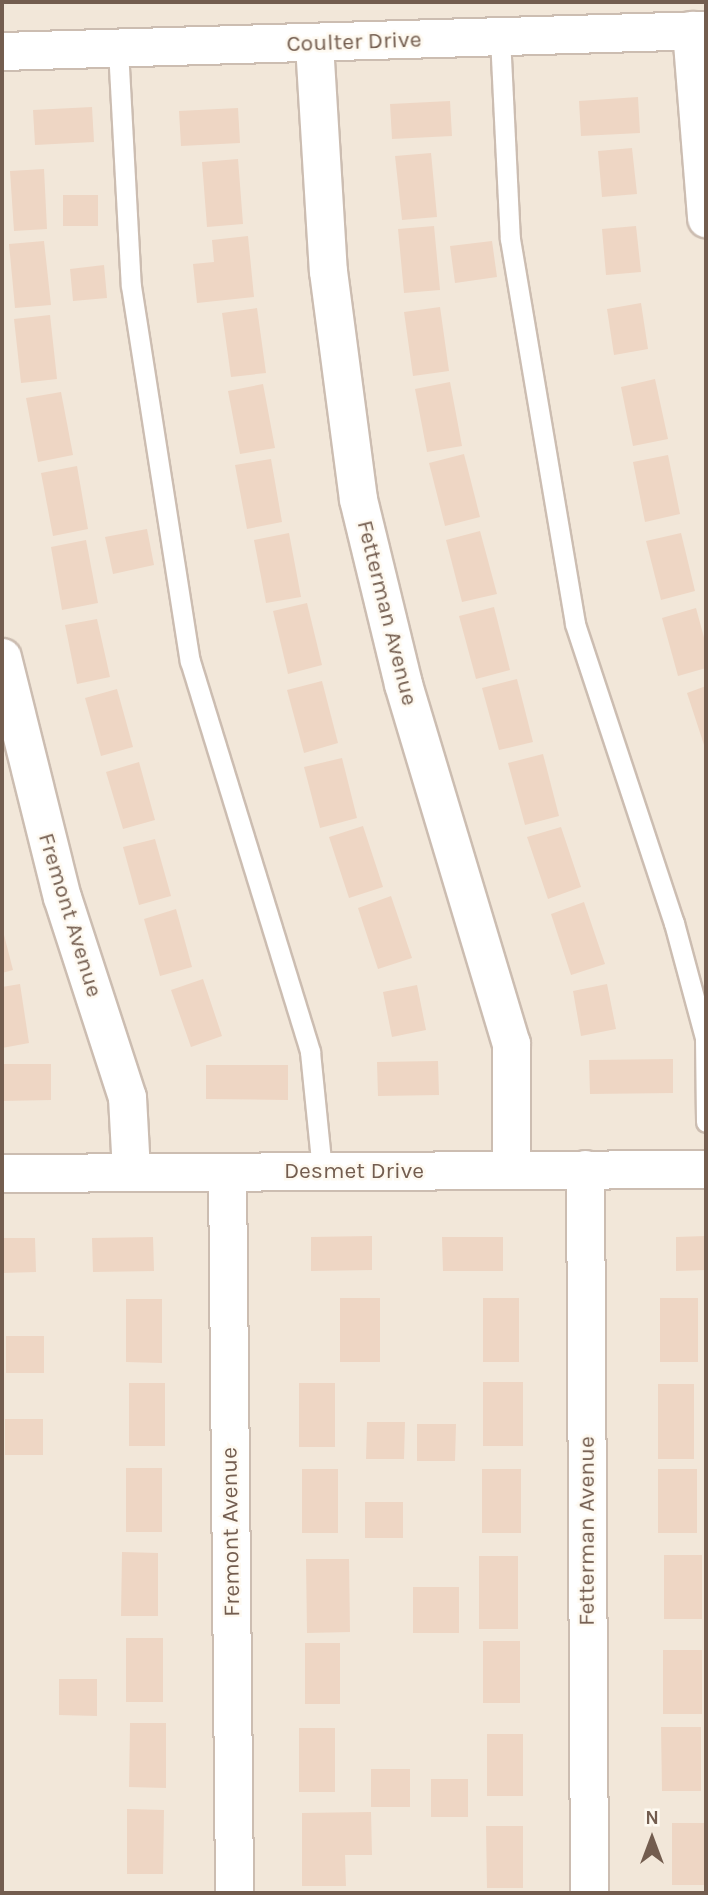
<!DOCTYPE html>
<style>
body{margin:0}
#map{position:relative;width:708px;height:1895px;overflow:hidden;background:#fbf5ea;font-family:Karla,sans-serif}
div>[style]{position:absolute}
.residential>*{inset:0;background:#f2e7d9}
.building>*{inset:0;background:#eed6c4}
.roads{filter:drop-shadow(2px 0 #ccbdb1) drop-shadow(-2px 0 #ccbdb1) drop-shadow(0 2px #ccbdb1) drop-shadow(0 -2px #ccbdb1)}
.service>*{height:19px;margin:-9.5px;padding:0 9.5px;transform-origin:9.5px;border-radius:9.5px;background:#fff}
.minor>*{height:37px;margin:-18.5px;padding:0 18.5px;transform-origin:18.5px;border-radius:18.5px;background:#fff}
span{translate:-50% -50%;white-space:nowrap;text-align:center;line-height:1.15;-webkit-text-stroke:5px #fef9f0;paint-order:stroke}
.street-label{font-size:23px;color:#735d4f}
.frame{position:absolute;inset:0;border:4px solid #735d4f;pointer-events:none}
.north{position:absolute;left:617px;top:1804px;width:70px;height:70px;-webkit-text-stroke:5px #fef9f0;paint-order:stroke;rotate:0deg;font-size:19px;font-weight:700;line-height:28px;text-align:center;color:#735d4f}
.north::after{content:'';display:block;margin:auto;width:24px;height:32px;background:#735d4f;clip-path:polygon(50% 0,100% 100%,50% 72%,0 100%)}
</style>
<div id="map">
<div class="residential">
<i style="clip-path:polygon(2px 2px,706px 2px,706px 1893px,2px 1893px)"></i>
</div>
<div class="building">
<i style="clip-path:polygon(638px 97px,640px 133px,581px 136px,579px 101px)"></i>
<i style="clip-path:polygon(450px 101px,452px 136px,392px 139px,390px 104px)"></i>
<i style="clip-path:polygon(92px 107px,94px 142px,35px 145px,33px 110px)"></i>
<i style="clip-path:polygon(238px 108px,240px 143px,181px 146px,179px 111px)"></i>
<i style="clip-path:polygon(632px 148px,637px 194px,602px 197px,598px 151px)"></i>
<i style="clip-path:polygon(431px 153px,437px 217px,402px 220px,395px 156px)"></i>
<i style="clip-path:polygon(238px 159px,243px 224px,207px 227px,202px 162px)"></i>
<i style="clip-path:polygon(44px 169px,47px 229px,14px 231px,10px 171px)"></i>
<i style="clip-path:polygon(63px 195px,98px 195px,98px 226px,63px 226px)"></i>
<i style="clip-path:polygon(434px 226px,440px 290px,404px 293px,398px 229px)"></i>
<i style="clip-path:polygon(636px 226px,641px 272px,606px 275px,602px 229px)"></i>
<i style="clip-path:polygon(248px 236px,254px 297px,197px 303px,193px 264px,214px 262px,212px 240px)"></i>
<i style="clip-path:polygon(44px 241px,51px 305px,15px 308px,9px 244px)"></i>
<i style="clip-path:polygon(492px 241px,497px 277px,455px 283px,450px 246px)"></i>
<i style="clip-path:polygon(104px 265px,107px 298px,73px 301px,70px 269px)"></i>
<i style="clip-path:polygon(641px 303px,648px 349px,614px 355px,607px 309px)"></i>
<i style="clip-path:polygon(440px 307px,449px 371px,413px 376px,404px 312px)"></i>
<i style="clip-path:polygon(257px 308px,266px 373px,231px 377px,222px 313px)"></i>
<i style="clip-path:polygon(50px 315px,57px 379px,21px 383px,14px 319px)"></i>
<i style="clip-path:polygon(655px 379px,668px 439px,633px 446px,621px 387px)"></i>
<i style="clip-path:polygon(450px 382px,462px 446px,427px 452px,415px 389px)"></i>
<i style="clip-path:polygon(263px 384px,275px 448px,240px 454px,228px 391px)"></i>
<i style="clip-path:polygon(61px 392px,73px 455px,38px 462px,26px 398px)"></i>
<i style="clip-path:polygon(464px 454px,480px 517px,445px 526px,429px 463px)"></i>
<i style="clip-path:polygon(668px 455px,680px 514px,645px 522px,633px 462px)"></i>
<i style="clip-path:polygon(271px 459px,282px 522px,247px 529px,235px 465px)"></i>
<i style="clip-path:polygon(77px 466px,88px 529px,53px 536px,41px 473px)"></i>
<i style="clip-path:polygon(147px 529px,154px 565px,113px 574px,105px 537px)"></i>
<i style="clip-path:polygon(480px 531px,497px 594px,462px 602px,446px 540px)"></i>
<i style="clip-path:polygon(289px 533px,301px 597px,266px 603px,254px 540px)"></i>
<i style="clip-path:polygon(681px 533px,695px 591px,661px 600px,646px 541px)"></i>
<i style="clip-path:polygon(86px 540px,98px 603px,62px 610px,51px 547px)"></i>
<i style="clip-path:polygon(307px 603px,322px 665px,288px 674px,273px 611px)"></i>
<i style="clip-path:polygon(494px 607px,510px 670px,476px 679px,459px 616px)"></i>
<i style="clip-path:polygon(696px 608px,706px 645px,706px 668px,678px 676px,662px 618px)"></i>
<i style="clip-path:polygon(97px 619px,110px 677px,77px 684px,65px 625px)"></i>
<i style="clip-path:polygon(517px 679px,533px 742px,499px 750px,482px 688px)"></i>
<i style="clip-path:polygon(322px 681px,338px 743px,304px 753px,287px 690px)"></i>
<i style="clip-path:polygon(706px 686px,706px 751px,687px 693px)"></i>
<i style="clip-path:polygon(117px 689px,133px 747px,101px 756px,85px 698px)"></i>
<i style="clip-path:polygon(543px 754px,559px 816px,525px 825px,508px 763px)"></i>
<i style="clip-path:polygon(342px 758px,357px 818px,320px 828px,304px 767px)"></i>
<i style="clip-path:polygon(139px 762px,155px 820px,123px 829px,106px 772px)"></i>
<i style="clip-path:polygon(363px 826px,383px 887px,349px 898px,329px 837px)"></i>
<i style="clip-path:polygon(561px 827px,581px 887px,548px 899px,527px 837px)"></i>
<i style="clip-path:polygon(155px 839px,171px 896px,139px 905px,123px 847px)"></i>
<i style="clip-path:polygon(391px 896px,412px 958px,378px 969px,358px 908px)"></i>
<i style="clip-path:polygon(584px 902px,605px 964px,571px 975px,551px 914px)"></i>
<i style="clip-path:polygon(176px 909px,192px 967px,160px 976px,144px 919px)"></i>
<i style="clip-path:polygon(3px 931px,13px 970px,2px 973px,2px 932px)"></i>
<i style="clip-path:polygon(203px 979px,222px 1036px,191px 1047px,171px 990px)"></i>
<i style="clip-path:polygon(20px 984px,29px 1043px,2px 1048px,2px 987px)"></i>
<i style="clip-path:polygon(607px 984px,616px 1029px,581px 1036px,573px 991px)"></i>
<i style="clip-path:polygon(417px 985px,426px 1030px,392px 1037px,383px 992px)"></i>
<i style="clip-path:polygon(673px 1059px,673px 1093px,590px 1094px,589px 1060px)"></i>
<i style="clip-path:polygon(438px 1061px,439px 1095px,378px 1096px,377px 1062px)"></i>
<i style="clip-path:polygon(2px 1064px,51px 1064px,51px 1100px,2px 1101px)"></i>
<i style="clip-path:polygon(206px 1065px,288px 1065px,288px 1100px,206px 1099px)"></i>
<i style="clip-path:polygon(372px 1236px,372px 1270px,311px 1271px,311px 1237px)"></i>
<i style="clip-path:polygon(706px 1236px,706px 1270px,676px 1271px,676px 1237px)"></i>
<i style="clip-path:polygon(153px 1237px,154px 1271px,93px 1272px,92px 1238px)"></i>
<i style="clip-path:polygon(442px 1237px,503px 1237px,503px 1271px,443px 1271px)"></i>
<i style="clip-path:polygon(2px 1238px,35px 1238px,36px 1272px,2px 1273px)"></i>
<i style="clip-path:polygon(340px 1298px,380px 1298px,380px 1362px,340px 1362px)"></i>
<i style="clip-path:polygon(483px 1298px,519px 1298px,519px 1362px,483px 1362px)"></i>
<i style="clip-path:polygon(660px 1298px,698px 1298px,698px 1362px,660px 1362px)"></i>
<i style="clip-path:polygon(126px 1299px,162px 1299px,162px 1363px,126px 1362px)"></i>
<i style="clip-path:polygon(6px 1336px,44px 1336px,44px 1373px,6px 1373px)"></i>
<i style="clip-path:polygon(483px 1382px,523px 1382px,523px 1446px,483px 1446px)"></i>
<i style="clip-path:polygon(129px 1383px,165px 1383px,165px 1446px,129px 1446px)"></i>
<i style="clip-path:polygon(299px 1383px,335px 1383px,335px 1447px,299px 1447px)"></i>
<i style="clip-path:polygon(658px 1384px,694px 1384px,694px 1459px,658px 1459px)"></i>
<i style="clip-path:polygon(5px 1419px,43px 1419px,43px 1455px,5px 1455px)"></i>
<i style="clip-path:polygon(367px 1422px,405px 1422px,404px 1459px,366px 1459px)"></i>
<i style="clip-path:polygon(417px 1424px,456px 1424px,455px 1461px,417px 1461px)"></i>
<i style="clip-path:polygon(126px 1468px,162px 1468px,162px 1532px,126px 1532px)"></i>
<i style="clip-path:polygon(302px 1469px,338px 1469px,338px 1533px,302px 1533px)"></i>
<i style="clip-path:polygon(482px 1469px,521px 1469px,521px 1533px,482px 1533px)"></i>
<i style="clip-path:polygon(658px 1469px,697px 1469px,697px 1533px,658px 1533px)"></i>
<i style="clip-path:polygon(365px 1502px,403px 1502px,403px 1538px,365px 1538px)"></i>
<i style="clip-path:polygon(122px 1552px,158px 1553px,158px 1616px,121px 1616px)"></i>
<i style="clip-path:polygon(664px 1555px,702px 1555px,702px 1619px,664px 1619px)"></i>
<i style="clip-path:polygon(479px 1556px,518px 1556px,518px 1629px,479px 1629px)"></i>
<i style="clip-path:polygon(306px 1559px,349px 1559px,350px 1632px,307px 1633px)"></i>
<i style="clip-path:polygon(413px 1587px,459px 1587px,459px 1633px,413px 1633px)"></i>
<i style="clip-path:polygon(126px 1638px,163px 1638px,163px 1702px,126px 1702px)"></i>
<i style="clip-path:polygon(483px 1641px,520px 1641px,520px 1703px,483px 1703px)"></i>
<i style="clip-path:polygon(305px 1643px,340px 1643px,340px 1704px,305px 1704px)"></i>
<i style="clip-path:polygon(663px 1650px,702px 1650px,702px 1714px,663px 1714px)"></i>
<i style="clip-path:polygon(59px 1679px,97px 1679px,97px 1716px,59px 1715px)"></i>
<i style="clip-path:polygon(130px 1723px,166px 1723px,166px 1788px,129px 1787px)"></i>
<i style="clip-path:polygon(661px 1727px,701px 1727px,701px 1791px,662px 1791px)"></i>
<i style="clip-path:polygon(299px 1728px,335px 1728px,335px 1792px,299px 1792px)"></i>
<i style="clip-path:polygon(487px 1734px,523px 1734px,523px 1796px,487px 1796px)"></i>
<i style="clip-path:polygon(371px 1769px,410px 1769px,410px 1807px,371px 1807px)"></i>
<i style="clip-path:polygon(431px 1779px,468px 1779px,468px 1817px,431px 1817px)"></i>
<i style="clip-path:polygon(127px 1809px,164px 1810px,163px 1874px,127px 1874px)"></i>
<i style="clip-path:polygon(371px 1812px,372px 1855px,345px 1855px,346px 1886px,302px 1886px,302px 1813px)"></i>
<i style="clip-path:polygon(672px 1823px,706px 1823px,706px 1885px,672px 1885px)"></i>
<i style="clip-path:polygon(486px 1826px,523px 1826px,523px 1888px,487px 1888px)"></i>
</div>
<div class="roads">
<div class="service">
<i style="left:500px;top:37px;width:202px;rotate:87.2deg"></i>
<i style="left:510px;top:239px;width:390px;rotate:80.4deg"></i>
<i style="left:575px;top:624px;width:315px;rotate:71.7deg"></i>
<i style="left:674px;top:923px;width:119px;rotate:74.9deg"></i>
<i style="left:705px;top:1038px;width:84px;rotate:89.3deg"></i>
<i style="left:118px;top:49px;width:237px;rotate:86.9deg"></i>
<i style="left:131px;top:286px;width:380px;rotate:81.1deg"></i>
<i style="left:190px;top:661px;width:409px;rotate:72.9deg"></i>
<i style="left:310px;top:1052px;width:120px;rotate:84.2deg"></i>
</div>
<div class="minor">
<i style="left:691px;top:30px;width:189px;rotate:85.4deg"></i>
<i style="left:314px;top:44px;width:227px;rotate:86.5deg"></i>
<i style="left:328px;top:271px;width:230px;rotate:82.5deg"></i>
<i style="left:358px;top:499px;width:190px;rotate:76.3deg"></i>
<i style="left:403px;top:684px;width:375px;rotate:73.3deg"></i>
<i style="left:511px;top:1043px;width:127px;rotate:90deg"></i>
<i style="left:2px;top:51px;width:704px;rotate:-1.71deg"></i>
<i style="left:2px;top:657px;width:247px;rotate:76deg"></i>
<i style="left:62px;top:897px;width:210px;rotate:72deg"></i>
<i style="left:127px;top:1097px;width:75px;rotate:86.9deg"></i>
<i style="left:585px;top:1169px;width:724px;rotate:89.68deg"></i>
<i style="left:227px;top:1172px;width:721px;rotate:89.44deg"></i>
<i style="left:2px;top:1173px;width:704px;rotate:-0.33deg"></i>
</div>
</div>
<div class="street-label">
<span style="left:354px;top:42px;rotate:-2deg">Coulter Drive</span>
<span style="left:387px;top:613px;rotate:76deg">Fetterman Avenue</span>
<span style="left:70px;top:915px;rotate:73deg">Fremont Avenue</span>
<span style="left:354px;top:1171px">Desmet Drive</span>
<span style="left:587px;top:1531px;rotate:-90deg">Fetterman Avenue</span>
<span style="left:231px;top:1532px;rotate:-91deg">Fremont Avenue</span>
</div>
<div class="frame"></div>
<div class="north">N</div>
</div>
